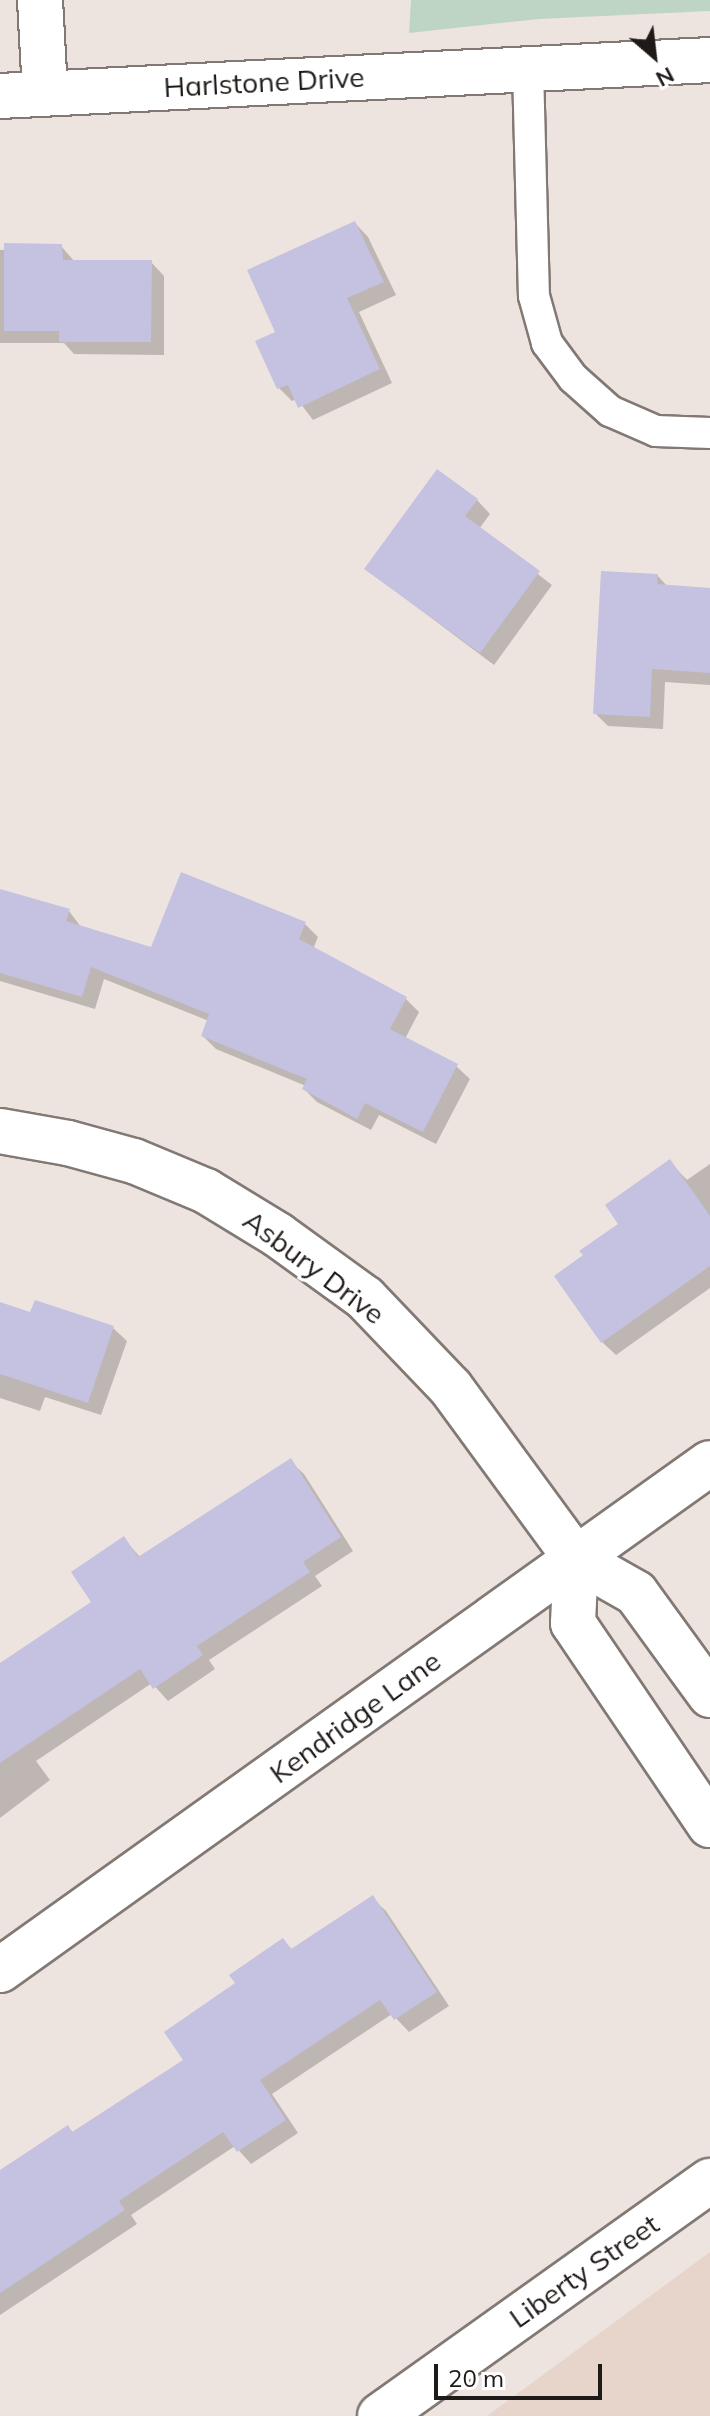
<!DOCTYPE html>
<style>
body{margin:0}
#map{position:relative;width:710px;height:2416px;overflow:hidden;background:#eee4df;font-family:Mulish,sans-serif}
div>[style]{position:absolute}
.built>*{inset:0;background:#e7d5cc}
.green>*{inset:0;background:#bed5c6}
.shadow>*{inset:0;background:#0003}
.building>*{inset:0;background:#c5c1e0}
.roads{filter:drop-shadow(2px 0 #827974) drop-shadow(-2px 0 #827974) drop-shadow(0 2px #827974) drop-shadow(0 -2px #827974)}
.service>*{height:30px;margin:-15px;padding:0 15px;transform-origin:15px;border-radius:15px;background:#fff}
.minor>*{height:44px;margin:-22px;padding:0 22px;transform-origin:22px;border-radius:22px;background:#fff}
.tertiary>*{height:44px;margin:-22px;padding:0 22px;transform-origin:22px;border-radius:22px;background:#fff}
span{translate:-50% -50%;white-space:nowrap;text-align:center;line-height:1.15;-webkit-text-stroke:7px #fff;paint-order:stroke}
.street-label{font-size:28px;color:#1e1a18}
.north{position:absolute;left:614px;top:16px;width:80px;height:80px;-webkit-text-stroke:6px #fff;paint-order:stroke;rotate:152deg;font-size:22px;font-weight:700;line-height:32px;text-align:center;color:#1e1a18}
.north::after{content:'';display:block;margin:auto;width:28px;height:36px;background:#1e1a18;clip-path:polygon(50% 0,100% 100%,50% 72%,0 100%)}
.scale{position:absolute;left:434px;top:2364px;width:168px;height:36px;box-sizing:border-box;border:4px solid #1e1a18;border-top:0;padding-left:10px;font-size:24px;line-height:28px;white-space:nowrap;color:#1e1a18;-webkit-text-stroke:6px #fff;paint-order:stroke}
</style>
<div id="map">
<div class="built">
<i style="clip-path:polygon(710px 2252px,710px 2416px,487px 2416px)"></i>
</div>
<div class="green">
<i style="clip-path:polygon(411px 0,710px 0,710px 11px,539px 19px,409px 33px)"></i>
</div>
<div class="shadow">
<i style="clip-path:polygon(355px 223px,368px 237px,396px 295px,359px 312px,392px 383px,313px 420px,297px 399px,292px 401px,279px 388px,278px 333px)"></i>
<i style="clip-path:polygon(61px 246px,75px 262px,151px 262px,164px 276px,164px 355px,74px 354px,64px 343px,0 343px,0 250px)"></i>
<i style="clip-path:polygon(477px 500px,490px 514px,479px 529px,552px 585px,494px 665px,366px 569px)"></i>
<i style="clip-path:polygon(657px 575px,668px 587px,710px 590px,710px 685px,665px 682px,663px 729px,608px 726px,595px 713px)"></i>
<i style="clip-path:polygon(0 891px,69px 911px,81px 927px,152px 949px,305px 924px,318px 937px,313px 949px,406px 999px,419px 1012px,405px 1039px,456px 1066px,470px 1079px,436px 1144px,379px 1115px,371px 1130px,317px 1102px,304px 1089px,306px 1086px,216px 1049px,203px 1036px,209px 1021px,104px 979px,95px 1009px,0 981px)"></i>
<i style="clip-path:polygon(670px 1162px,687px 1180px,710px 1164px,710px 1288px,616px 1355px,602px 1342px,621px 1224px)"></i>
<i style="clip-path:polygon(0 1304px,32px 1315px,113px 1328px,127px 1341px,101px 1415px,45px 1397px,40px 1411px,0 1398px)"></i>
<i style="clip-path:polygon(290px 1461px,304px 1474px,353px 1551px,315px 1576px,322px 1586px,209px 1660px,215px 1669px,168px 1701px,152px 1683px,36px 1761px,50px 1780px,0 1818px,0 1683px,94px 1603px,124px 1539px,141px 1558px)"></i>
<i style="clip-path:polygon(372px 1898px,386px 1911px,449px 2006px,409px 2032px,392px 2014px,272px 2094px,298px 2133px,251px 2164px,235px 2146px,131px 2215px,137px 2224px,0 2315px,0 2172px,68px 2127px,74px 2133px,185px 2060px,238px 1984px,283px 1941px,293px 1950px)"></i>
</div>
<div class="building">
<i style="clip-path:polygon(355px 221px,384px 282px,347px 298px,380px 369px,298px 408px,288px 385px,277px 389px,255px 341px,275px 332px,247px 270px)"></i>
<i style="clip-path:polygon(4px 243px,62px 244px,63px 260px,152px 260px,151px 342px,59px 342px,59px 331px,4px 331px)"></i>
<i style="clip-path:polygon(437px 469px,478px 499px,465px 516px,540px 571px,480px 653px,364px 569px)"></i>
<i style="clip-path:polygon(601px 571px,658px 574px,657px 584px,710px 588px,710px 673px,652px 669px,650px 717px,593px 714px)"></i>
<i style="clip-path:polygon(181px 872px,306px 922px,299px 939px,407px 997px,390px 1029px,458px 1064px,423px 1132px,365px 1103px,357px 1119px,302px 1089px,307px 1079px,201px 1036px,209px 1014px,91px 967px,82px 997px,0 973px,0 889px,70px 909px,66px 921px,151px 947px)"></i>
<i style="clip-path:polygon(670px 1159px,710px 1216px,710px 1266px,601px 1343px,554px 1276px,583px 1255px,579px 1251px,618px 1224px,605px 1205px)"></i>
<i style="clip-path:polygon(35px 1300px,114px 1326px,88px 1403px,0 1374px,0 1302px,30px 1312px)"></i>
<i style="clip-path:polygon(291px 1458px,341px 1537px,303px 1562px,310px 1572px,197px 1646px,203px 1655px,153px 1689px,140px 1669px,0 1763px,0 1663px,91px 1602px,71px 1572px,124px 1536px,138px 1557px)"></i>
<i style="clip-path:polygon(373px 1895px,437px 1992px,394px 2020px,380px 2000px,260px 2080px,286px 2120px,237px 2152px,223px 2132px,119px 2201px,125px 2210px,0 2293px,0 2170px,68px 2125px,72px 2132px,183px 2060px,164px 2032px,235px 1983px,229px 1975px,283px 1938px,291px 1949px)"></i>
</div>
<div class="roads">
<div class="service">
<i style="left:528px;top:69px;width:227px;rotate:88.5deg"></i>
<i style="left:534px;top:296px;width:49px;rotate:74.5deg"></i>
<i style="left:547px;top:343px;width:44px;rotate:53.4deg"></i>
<i style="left:573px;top:378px;width:50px;rotate:41.7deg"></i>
<i style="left:610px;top:411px;width:50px;rotate:23.5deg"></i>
<i style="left:656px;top:431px;width:54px;rotate:2.1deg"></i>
</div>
<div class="minor">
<i style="left:40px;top:0;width:93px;rotate:86.9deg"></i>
<i style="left:0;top:96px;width:711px;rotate:-2.9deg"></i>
<i style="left:0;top:1131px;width:69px;rotate:10deg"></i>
<i style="left:68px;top:1143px;width:68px;rotate:15.3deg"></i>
<i style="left:134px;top:1161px;width:78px;rotate:22.6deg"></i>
<i style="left:206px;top:1191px;width:84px;rotate:31.4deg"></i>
<i style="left:278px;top:1235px;width:107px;rotate:35.9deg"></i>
<i style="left:365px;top:1298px;width:124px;rotate:46.3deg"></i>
<i style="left:451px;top:1388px;width:212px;rotate:53.8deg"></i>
<i style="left:576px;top:1559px;width:69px;rotate:29.5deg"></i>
<i style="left:636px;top:1593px;width:126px;rotate:54deg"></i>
<i style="left:576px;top:1559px;width:64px;rotate:92.7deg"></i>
<i style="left:573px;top:1623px;width:244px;rotate:55.9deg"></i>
<i style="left:0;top:1970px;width:872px;rotate:-35.53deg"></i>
</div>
<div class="tertiary">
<i style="left:380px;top:2416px;width:405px;rotate:-35.5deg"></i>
</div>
</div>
<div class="street-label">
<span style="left:264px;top:82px;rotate:-3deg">Harlstone Drive</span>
<span style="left:314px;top:1267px;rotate:37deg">Asbury Drive</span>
<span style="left:355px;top:1717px;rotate:-36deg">Kendridge Lane</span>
<span style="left:584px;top:2271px;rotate:-35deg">Liberty Street</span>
</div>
<div class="north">N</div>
<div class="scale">20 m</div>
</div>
